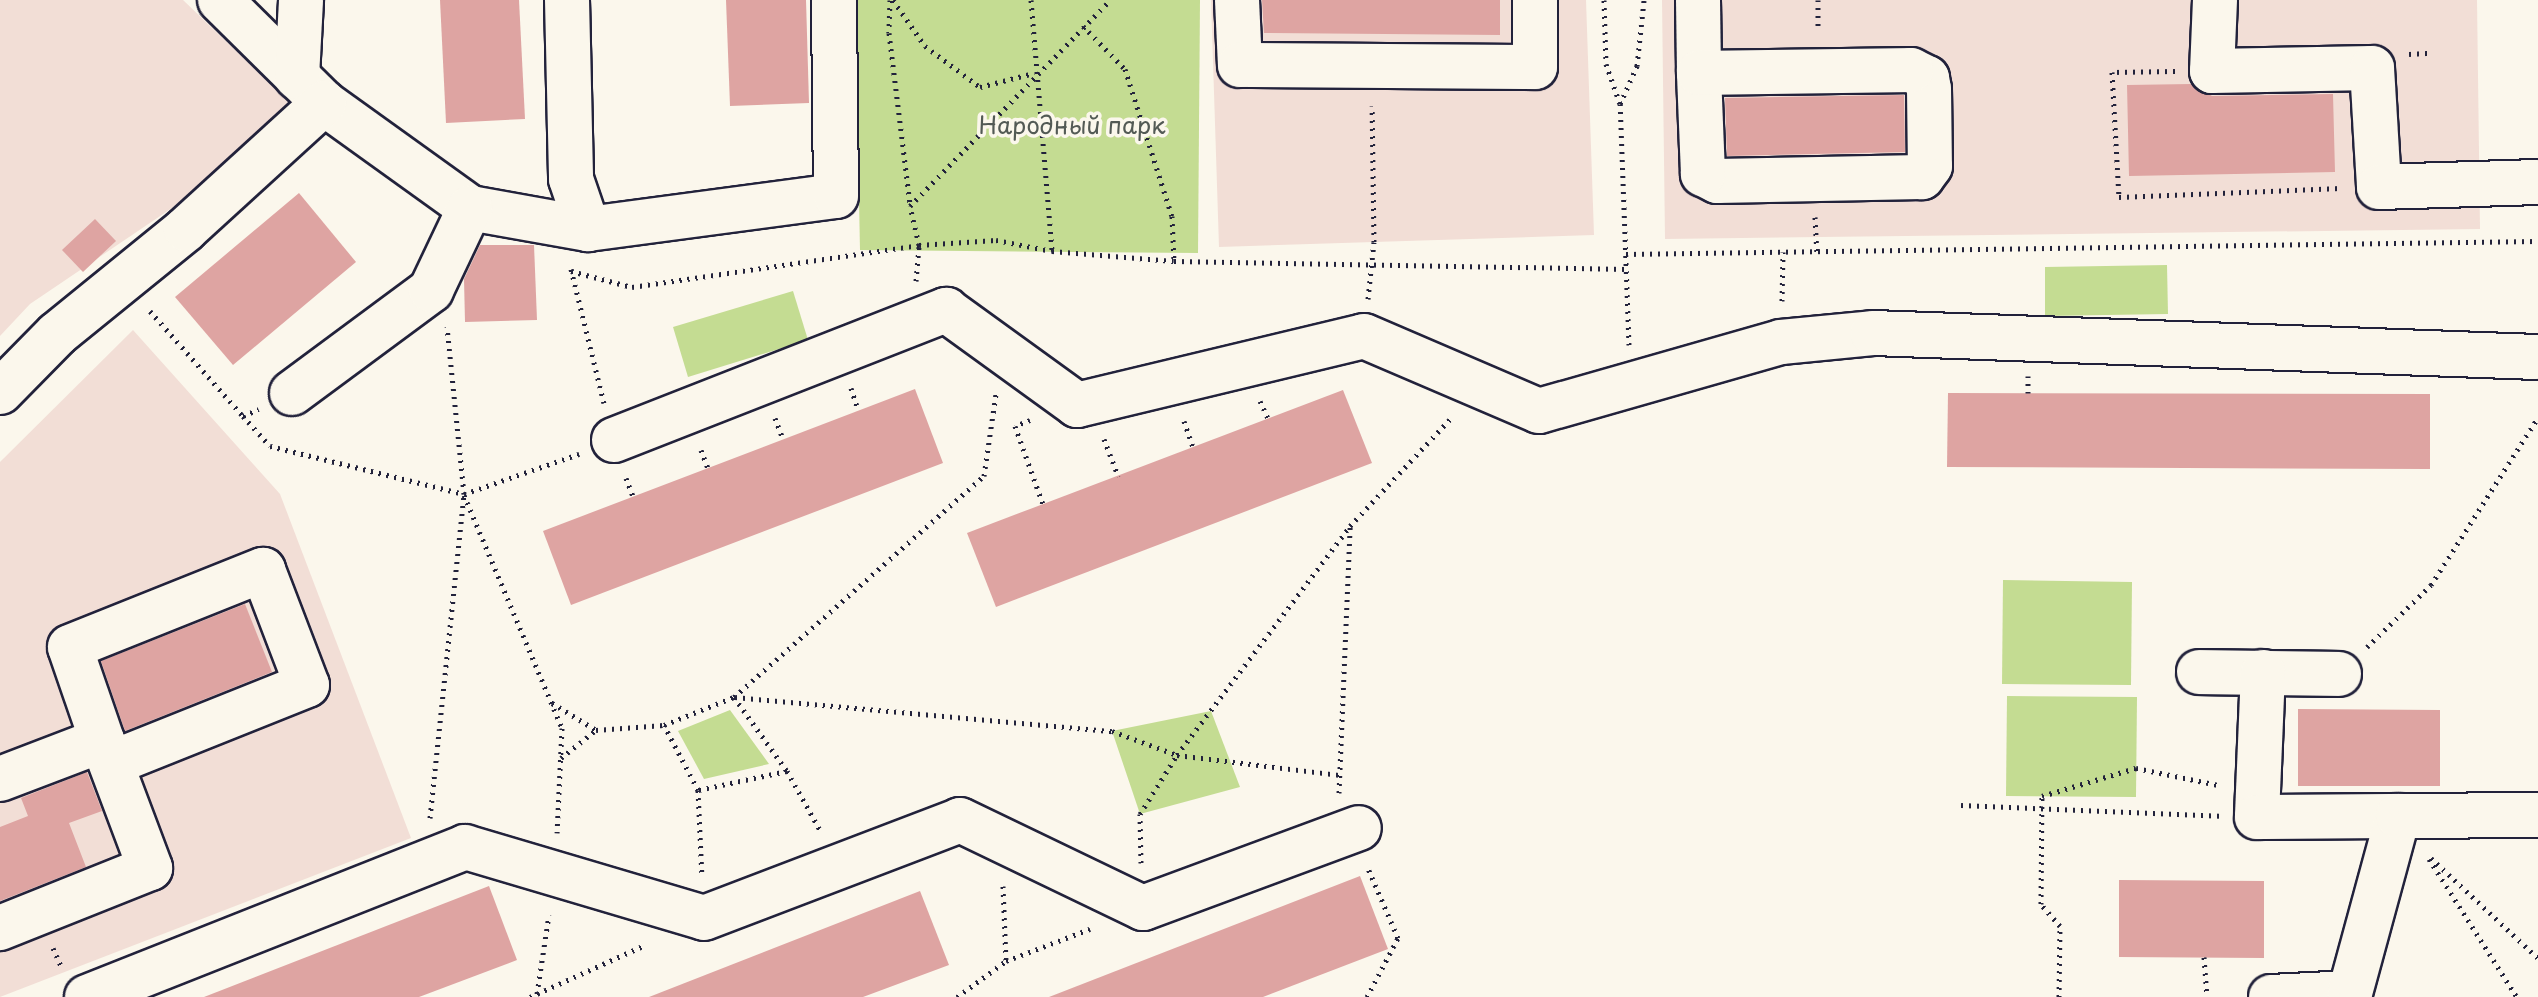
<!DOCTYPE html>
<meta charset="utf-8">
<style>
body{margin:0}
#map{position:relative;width:2538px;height:997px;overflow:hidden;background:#fbf7ec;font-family:"Playpen Sans",sans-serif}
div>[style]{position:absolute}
.built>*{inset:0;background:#f2ded6}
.green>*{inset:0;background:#c4dc92}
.building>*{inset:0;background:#dea4a2}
.path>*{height:5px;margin-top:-2.5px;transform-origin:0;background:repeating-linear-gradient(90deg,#22223b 0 2px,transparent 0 8px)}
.roads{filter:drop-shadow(2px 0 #22223b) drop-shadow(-2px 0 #22223b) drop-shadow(0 2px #22223b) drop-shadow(0 -2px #22223b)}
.minor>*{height:44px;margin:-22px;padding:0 22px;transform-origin:22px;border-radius:22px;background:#fbf7ec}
span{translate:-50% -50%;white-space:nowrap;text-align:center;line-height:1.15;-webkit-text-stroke:7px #fbf7ec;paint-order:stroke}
.park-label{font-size:24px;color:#535a55}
</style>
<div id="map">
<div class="built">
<i style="clip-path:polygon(0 0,183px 0,292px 104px,172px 208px,30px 304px,0 336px)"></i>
<i style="clip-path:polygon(1211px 0,1586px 0,1594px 235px,1219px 247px)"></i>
<i style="clip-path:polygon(1662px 0,2477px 0,2480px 229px,1665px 239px)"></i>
<i style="clip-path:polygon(133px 330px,280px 494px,411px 838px,0 997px,0 462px)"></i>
</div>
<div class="green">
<i style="clip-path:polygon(855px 0,1200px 0,1198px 253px,860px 250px)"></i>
<i style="clip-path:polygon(2167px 265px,2168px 314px,2045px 316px,2045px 267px)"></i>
<i style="clip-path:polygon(793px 291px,808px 340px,688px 377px,673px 327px)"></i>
<i style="clip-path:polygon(2003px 580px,2132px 582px,2131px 685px,2002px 684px)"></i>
<i style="clip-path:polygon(2007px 696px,2137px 697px,2136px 797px,2006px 796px)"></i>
<i style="clip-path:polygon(730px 710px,769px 764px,704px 779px,678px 731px)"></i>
<i style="clip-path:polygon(1211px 711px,1240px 787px,1140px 814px,1112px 731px)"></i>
</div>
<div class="building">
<i style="clip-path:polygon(440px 0,519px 0,525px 119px,446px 123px)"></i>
<i style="clip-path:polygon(726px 0,806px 0,809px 103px,730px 106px)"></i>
<i style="clip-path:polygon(1262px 0,1500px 0,1500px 35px,1264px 33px)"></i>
<i style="clip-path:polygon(2191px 84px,2212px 96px,2333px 94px,2335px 172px,2129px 176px,2127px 85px)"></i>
<i style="clip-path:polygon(1904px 95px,1905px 152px,1727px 156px,1725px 98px)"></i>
<i style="clip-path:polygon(299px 193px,356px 262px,233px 365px,175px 297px)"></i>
<i style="clip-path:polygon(95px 219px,116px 241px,83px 272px,62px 250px)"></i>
<i style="clip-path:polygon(480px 245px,534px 245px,537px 320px,465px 322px,464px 279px)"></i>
<i style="clip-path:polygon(915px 389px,943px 463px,571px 605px,543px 531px)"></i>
<i style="clip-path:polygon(1343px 390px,1372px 463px,996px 607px,967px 533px)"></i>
<i style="clip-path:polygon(1948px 393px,2430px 394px,2430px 469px,1947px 467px)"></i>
<i style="clip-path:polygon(245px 604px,272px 672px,125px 731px,101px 661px)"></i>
<i style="clip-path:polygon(2298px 709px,2440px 710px,2440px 786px,2298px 786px)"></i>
<i style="clip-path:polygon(87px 772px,102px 811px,69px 823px,86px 867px,0 901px,0 827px,28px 816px,21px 798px)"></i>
<i style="clip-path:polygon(1360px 876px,1388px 949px,1263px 997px,1049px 997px)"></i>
<i style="clip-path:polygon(2119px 880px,2264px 881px,2264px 958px,2119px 957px)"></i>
<i style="clip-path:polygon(489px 886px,517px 960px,419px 997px,204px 997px)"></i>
<i style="clip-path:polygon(920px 891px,949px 965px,863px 997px,649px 997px)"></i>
</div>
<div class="path">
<i style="left:890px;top:0;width:33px;rotate:92deg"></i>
<i style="left:889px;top:33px;width:173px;rotate:83deg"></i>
<i style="left:893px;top:0;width:56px;rotate:55.2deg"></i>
<i style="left:925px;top:46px;width:69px;rotate:36.7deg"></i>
<i style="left:980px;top:87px;width:56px;rotate:-14.5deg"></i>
<i style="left:1031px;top:0;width:252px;rotate:85.2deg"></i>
<i style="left:1604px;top:0;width:64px;rotate:88.2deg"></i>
<i style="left:1606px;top:64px;width:42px;rotate:70.7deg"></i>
<i style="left:1818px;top:0;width:31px;rotate:90deg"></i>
<i style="left:1083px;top:26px;width:60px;rotate:45.7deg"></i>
<i style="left:1125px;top:69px;width:154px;rotate:72.3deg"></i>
<i style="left:1172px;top:216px;width:45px;rotate:87.5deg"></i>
<i style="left:2409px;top:54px;width:22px;rotate:-3deg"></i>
<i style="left:2175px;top:71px;width:63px;rotate:179.1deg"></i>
<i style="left:2112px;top:72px;width:125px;rotate:86.8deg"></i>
<i style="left:2119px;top:197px;width:222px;rotate:-2.3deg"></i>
<i style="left:1815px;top:217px;width:35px;rotate:87deg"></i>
<i style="left:1626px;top:254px;width:912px;rotate:-0.82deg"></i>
<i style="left:571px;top:269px;width:138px;rotate:76.2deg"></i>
<i style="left:571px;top:271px;width:63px;rotate:14.7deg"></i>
<i style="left:632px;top:287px;width:290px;rotate:-8.3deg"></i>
<i style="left:919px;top:245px;width:77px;rotate:-3.7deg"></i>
<i style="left:996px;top:240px;width:57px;rotate:11.1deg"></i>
<i style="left:1052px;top:251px;width:122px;rotate:4.7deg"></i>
<i style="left:1174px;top:261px;width:452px;rotate:1deg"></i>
<i style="left:916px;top:281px;width:36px;rotate:-85deg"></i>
<i style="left:919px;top:245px;width:40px;rotate:-103deg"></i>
<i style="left:910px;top:206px;width:287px;rotate:-45.8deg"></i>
<i style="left:1368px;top:299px;width:57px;rotate:-84deg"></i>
<i style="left:1374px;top:242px;width:136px;rotate:-90.8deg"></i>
<i style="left:1782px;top:301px;width:49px;rotate:-88.8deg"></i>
<i style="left:150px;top:311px;width:140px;rotate:48.5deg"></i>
<i style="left:243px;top:416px;width:17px;rotate:-24deg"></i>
<i style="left:1629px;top:345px;width:241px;rotate:-92.1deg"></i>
<i style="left:1620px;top:104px;width:42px;rotate:-65.9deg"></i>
<i style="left:1637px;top:66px;width:66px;rotate:-83.9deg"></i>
<i style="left:851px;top:388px;width:23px;rotate:72deg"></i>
<i style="left:2028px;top:393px;width:17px;rotate:-90deg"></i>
<i style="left:1260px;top:401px;width:19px;rotate:65deg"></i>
<i style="left:243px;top:416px;width:40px;rotate:48deg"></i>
<i style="left:270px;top:446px;width:200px;rotate:13.9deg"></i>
<i style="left:464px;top:494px;width:122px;rotate:-19.2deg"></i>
<i style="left:775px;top:418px;width:22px;rotate:69deg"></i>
<i style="left:1030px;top:420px;width:16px;rotate:158deg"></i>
<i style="left:1015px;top:426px;width:83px;rotate:70.3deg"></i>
<i style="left:1184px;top:421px;width:28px;rotate:71deg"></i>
<i style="left:1104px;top:439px;width:40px;rotate:69deg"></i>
<i style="left:701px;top:450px;width:19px;rotate:69deg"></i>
<i style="left:626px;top:478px;width:19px;rotate:69deg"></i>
<i style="left:464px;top:495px;width:253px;rotate:67.2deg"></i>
<i style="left:562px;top:728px;width:105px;rotate:92.7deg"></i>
<i style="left:2367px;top:647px;width:89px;rotate:-44.1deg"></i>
<i style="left:2431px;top:585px;width:198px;rotate:-57.4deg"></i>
<i style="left:734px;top:697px;width:91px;rotate:54.4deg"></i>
<i style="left:787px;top:771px;width:91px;rotate:167.9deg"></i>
<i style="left:698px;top:790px;width:73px;rotate:-117.6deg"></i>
<i style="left:664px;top:725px;width:75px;rotate:-21.8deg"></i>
<i style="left:734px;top:697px;width:334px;rotate:-41.5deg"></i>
<i style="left:984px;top:476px;width:83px;rotate:-81.7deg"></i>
<i style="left:735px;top:697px;width:379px;rotate:5.2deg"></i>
<i style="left:1112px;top:731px;width:69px;rotate:20.3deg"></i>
<i style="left:1177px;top:755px;width:163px;rotate:7deg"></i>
<i style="left:552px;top:703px;width:52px;rotate:31.5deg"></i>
<i style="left:596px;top:730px;width:68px;rotate:-4.2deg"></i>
<i style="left:561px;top:758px;width:45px;rotate:-38.7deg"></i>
<i style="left:787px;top:771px;width:68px;rotate:60.8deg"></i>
<i style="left:698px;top:790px;width:87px;rotate:87.4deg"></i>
<i style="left:1339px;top:793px;width:266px;rotate:-87.6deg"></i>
<i style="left:1961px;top:805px;width:259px;rotate:2.4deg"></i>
<i style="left:430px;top:818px;width:326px;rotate:-84deg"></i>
<i style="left:464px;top:494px;width:168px;rotate:-95.8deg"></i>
<i style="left:2431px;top:858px;width:146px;rotate:43.1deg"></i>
<i style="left:2429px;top:859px;width:164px;rotate:57.5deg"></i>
<i style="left:1141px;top:863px;width:49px;rotate:-91.2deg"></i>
<i style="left:1140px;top:814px;width:70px;rotate:-57.9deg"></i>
<i style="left:1177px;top:755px;width:287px;rotate:-52.9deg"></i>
<i style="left:1350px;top:526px;width:148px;rotate:-46.9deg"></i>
<i style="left:1003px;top:886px;width:75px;rotate:87.7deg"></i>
<i style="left:53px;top:948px;width:22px;rotate:66deg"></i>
<i style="left:2204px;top:957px;width:40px;rotate:85.7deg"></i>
<i style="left:537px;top:994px;width:80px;rotate:-81.4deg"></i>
<i style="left:530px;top:997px;width:126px;rotate:-24.3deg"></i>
<i style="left:957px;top:997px;width:61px;rotate:-36.3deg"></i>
<i style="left:1006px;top:961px;width:90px;rotate:-20.9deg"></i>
<i style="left:1367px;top:997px;width:67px;rotate:-62.3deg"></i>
<i style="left:1398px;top:938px;width:78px;rotate:-113.3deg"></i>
<i style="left:2059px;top:997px;width:71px;rotate:-89.2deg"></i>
<i style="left:2060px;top:926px;width:29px;rotate:-131deg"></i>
<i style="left:2041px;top:904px;width:108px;rotate:-89.5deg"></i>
<i style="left:2042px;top:796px;width:98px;rotate:-16.6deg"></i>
<i style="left:2136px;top:768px;width:84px;rotate:11.7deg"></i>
</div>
<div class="roads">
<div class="minor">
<i style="left:220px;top:0;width:146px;rotate:44.7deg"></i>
<i style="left:324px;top:103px;width:180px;rotate:35.7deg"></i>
<i style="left:470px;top:208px;width:120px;rotate:10.1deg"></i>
<i style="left:588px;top:229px;width:250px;rotate:-7.6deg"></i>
<i style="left:836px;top:196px;width:196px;rotate:-90.6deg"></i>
<i style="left:567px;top:0;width:179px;rotate:88.7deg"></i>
<i style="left:571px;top:179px;width:53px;rotate:71.2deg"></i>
<i style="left:1237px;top:0;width:65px;rotate:87.4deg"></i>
<i style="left:1240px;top:65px;width:295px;rotate:0.4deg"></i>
<i style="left:1535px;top:67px;width:67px;rotate:-90deg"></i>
<i style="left:1698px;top:0;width:73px;rotate:89.2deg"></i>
<i style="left:2215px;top:0;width:71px;rotate:92.4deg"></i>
<i style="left:2212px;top:71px;width:160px;rotate:-1.1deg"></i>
<i style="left:2372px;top:68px;width:119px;rotate:86.6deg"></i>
<i style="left:2379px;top:187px;width:159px;rotate:-1.8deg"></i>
<i style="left:1911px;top:70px;width:18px;rotate:27deg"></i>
<i style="left:1927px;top:78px;width:11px;rotate:80deg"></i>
<i style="left:1929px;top:89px;width:77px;rotate:89.3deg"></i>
<i style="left:1930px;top:166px;width:14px;rotate:126deg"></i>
<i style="left:1922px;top:177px;width:205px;rotate:178.9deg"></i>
<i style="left:1717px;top:181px;width:16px;rotate:-153deg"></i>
<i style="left:1703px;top:174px;width:101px;rotate:-92.3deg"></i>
<i style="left:1699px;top:73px;width:212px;rotate:-0.8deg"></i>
<i style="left:297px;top:77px;width:77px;rotate:-87deg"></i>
<i style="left:0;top:392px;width:81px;rotate:-45.5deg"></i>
<i style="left:57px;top:334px;width:166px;rotate:-39.1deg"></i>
<i style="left:186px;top:229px;width:187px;rotate:-42.4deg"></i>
<i style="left:292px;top:393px;width:173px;rotate:-36.5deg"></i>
<i style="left:431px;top:290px;width:91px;rotate:-64.6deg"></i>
<i style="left:614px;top:440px;width:357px;rotate:-21.4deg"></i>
<i style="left:946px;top:310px;width:162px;rotate:35.9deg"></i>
<i style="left:1077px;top:405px;width:295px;rotate:-13.5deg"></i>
<i style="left:1364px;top:336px;width:190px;rotate:23.2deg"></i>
<i style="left:1539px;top:411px;width:252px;rotate:-15.9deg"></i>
<i style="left:1781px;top:342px;width:92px;rotate:-5.6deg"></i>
<i style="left:1873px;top:333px;width:665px;rotate:2.07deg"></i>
<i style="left:2199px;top:672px;width:140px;rotate:0.8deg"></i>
<i style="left:2263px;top:672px;width:145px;rotate:92.4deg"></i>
<i style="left:2257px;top:817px;width:141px;rotate:-0.4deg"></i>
<i style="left:102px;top:740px;width:98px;rotate:-109deg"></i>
<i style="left:70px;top:647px;width:208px;rotate:-21.8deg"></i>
<i style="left:263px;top:570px;width:123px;rotate:69.1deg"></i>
<i style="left:307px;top:685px;width:210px;rotate:158.2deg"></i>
<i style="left:0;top:779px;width:109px;rotate:-20.9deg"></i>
<i style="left:102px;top:740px;width:137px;rotate:69.4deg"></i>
<i style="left:150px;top:868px;width:162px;rotate:158.2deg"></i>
<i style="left:87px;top:997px;width:407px;rotate:-21.6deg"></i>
<i style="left:465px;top:847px;width:249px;rotate:16.5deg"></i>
<i style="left:704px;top:918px;width:274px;rotate:-20.9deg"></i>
<i style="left:960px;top:820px;width:203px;rotate:25.7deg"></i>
<i style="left:1143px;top:908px;width:230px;rotate:-20.3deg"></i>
<i style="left:2271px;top:997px;width:79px;rotate:-2.9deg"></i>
<i style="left:2350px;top:993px;width:183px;rotate:-74.8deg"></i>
<i style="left:2398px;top:816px;width:140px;rotate:-0.4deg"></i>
</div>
</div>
<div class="park-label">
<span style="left:1072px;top:125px">Народный парк</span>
</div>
</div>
